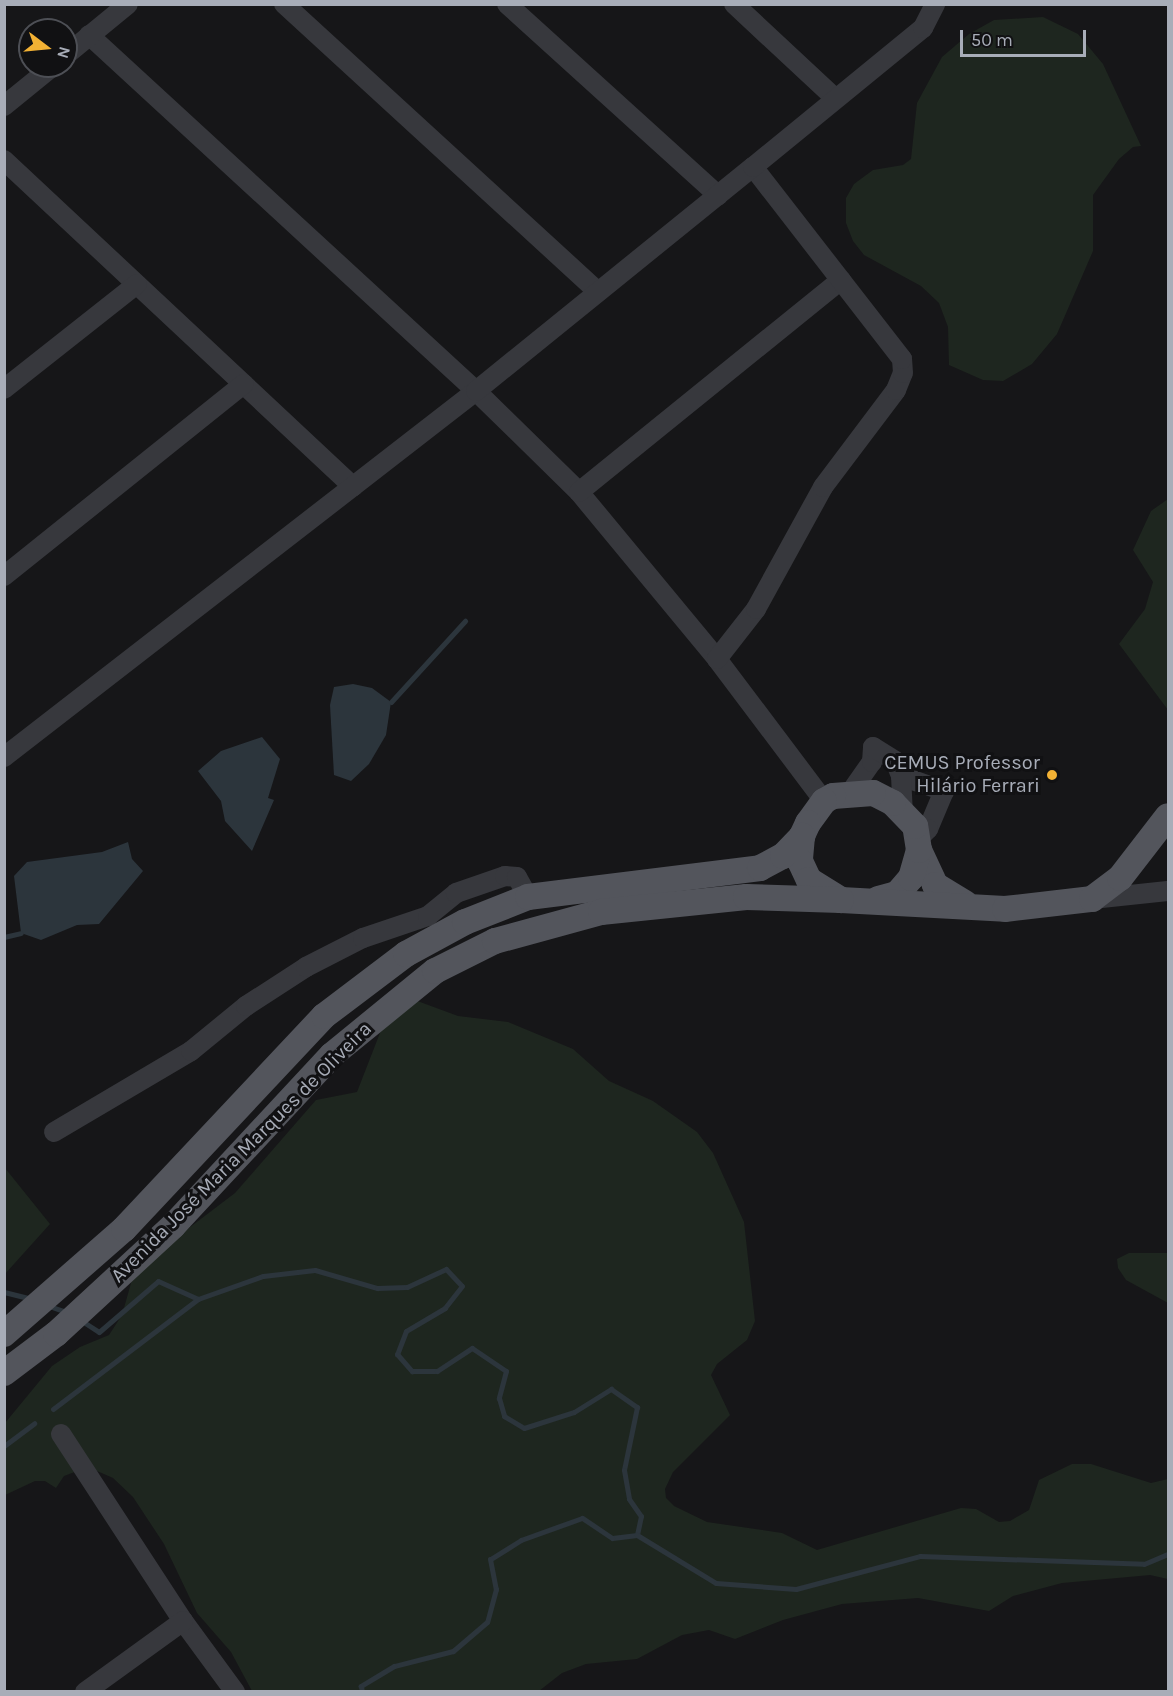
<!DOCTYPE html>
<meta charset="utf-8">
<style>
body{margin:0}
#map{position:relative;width:1173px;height:1696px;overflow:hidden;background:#161618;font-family:Karla,sans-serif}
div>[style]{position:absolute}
.green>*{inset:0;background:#1e261f}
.water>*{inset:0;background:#2c353c}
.stream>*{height:5px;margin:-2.5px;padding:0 2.5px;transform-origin:2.5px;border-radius:2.5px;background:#2c353c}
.minor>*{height:20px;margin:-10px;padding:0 10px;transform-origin:10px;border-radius:10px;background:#37383d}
.major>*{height:26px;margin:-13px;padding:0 13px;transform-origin:13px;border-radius:13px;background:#53555c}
.dots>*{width:16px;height:16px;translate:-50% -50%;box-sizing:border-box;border:3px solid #111113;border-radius:50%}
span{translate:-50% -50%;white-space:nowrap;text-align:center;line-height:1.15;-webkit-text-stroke:6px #111113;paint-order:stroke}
.poi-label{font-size:20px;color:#a8adb8}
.right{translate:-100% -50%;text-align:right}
.street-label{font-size:20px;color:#a8adb8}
.frame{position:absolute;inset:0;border:6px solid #a8adb8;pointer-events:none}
.north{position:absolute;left:18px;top:18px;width:60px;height:60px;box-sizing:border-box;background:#111113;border:2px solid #4d4f55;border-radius:50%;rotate:106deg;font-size:16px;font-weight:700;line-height:24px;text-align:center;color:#a8adb8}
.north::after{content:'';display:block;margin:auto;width:21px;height:27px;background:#f2b134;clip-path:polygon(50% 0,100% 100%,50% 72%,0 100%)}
.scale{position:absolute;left:960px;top:30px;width:126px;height:27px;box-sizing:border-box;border:3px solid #a8adb8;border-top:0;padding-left:8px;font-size:18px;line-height:21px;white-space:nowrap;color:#a8adb8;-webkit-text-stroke:4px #111113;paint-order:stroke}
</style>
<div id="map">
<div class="green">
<i style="clip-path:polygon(1043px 17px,1078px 34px,1103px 64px,1141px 146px,1133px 147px,1119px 159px,1093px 195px,1093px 251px,1057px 334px,1032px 364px,1003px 381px,983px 380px,949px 365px,948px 327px,939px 303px,921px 286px,864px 255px,853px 241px,846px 223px,846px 198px,854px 184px,873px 170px,903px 165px,911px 159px,917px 103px,942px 57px,969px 34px,994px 20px)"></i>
<i style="clip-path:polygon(1168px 499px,1168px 710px,1119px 644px,1145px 609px,1153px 582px,1133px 550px,1151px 511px)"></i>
<i style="clip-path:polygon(412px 999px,458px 1016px,508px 1022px,573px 1049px,609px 1081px,653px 1101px,697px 1132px,713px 1153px,744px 1222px,755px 1321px,747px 1340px,717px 1364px,711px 1375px,730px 1415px,673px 1472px,665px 1489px,666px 1498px,674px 1506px,707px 1522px,782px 1533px,817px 1550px,961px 1508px,976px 1509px,999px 1522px,1010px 1521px,1029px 1510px,1039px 1480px,1072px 1464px,1091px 1464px,1151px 1483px,1168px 1479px,1168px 1579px,1150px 1575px,1062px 1583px,1013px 1596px,989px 1611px,918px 1598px,842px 1604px,783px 1620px,735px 1639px,709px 1630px,682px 1635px,637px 1659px,586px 1664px,562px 1673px,539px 1691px,252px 1691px,231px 1652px,197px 1613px,164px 1544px,133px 1497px,113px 1478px,88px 1467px,64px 1476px,56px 1488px,45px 1481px,35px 1481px,5px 1495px,5px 1423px,52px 1366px,80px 1347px,109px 1335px,122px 1315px,135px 1269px,235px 1193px,316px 1100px,357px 1092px,392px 1002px)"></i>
<i style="clip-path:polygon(5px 1168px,50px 1224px,5px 1274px)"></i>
<i style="clip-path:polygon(1129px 1253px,1168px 1253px,1168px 1303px,1126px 1280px,1118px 1268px,1117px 1259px)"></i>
</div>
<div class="water">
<i style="clip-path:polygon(353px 684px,372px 688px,391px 702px,386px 735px,369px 764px,351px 781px,334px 775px,330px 705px,334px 687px)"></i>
<i style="clip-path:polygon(262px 737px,280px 759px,268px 798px,274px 800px,252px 851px,225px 821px,221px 801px,198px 771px,221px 751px)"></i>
<i style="clip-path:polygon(128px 842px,132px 859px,143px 871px,99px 924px,77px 925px,41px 940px,21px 933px,14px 876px,27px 862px,102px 852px)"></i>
</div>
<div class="stream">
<i style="left:391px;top:702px;width:110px;rotate:-47.6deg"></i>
<i style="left:4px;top:937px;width:17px;rotate:-13deg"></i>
<i style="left:4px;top:1292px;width:29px;rotate:14deg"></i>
<i style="left:49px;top:1306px;width:21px;rotate:19deg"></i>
<i style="left:82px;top:1321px;width:20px;rotate:33deg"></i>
<i style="left:99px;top:1332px;width:78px;rotate:-40.8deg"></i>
<i style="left:158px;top:1281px;width:44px;rotate:24.2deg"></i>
<i style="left:198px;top:1299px;width:69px;rotate:-19.5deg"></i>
<i style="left:263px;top:1276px;width:52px;rotate:-6.6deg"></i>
<i style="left:315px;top:1270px;width:65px;rotate:16.2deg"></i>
<i style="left:377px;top:1288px;width:30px;rotate:-2deg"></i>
<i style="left:407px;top:1287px;width:43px;rotate:-24.8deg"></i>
<i style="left:446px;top:1269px;width:23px;rotate:47deg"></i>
<i style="left:462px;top:1286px;width:28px;rotate:128deg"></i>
<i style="left:445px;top:1308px;width:45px;rotate:149.5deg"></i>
<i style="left:406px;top:1331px;width:25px;rotate:111deg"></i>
<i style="left:397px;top:1354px;width:23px;rotate:49deg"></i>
<i style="left:412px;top:1371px;width:25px"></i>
<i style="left:437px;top:1371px;width:42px;rotate:-33.3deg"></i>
<i style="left:472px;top:1348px;width:41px;rotate:34.1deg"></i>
<i style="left:506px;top:1371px;width:28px;rotate:105deg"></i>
<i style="left:499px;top:1398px;width:19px;rotate:74deg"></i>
<i style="left:504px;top:1416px;width:23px;rotate:31deg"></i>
<i style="left:524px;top:1428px;width:52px;rotate:-17.7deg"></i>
<i style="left:574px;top:1412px;width:44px;rotate:-31.9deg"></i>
<i style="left:611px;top:1389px;width:32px;rotate:35deg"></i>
<i style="left:637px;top:1407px;width:64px;rotate:101.7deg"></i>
<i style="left:624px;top:1470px;width:29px;rotate:80deg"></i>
<i style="left:629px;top:1499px;width:21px;rotate:55deg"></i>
<i style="left:641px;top:1516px;width:19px;rotate:102deg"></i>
<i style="left:637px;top:1535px;width:25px;rotate:173deg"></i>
<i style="left:612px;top:1538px;width:36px;rotate:-146deg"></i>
<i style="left:582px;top:1518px;width:65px;rotate:160.2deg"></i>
<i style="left:521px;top:1540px;width:36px;rotate:148deg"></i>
<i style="left:490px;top:1559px;width:31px;rotate:79deg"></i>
<i style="left:496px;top:1589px;width:34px;rotate:105deg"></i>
<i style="left:487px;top:1622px;width:45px;rotate:139.5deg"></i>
<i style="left:453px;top:1651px;width:61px;rotate:165.7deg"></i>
<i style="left:394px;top:1666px;width:39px;rotate:149deg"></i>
<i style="left:361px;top:1686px;width:6px;rotate:81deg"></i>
<i style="left:53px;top:1409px;width:182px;rotate:-37.2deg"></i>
<i style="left:4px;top:1446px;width:38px;rotate:-37deg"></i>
<i style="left:637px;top:1535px;width:92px;rotate:31.3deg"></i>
<i style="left:716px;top:1583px;width:80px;rotate:4.3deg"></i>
<i style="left:796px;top:1589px;width:128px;rotate:-14.9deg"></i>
<i style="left:920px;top:1556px;width:224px;rotate:2deg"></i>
<i style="left:1144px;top:1564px;width:26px;rotate:-23deg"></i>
</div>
<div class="minor">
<i style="left:284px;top:4px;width:426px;rotate:42.5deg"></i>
<i style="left:507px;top:4px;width:285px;rotate:42.2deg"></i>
<i style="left:734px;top:4px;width:139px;rotate:43deg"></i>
<i style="left:89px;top:35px;width:526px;rotate:42.61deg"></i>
<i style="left:476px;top:391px;width:144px;rotate:44.4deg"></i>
<i style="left:579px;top:492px;width:217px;rotate:50.4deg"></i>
<i style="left:717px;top:659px;width:178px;rotate:53deg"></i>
<i style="left:66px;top:55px;width:80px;rotate:-39.4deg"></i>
<i style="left:4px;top:106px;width:63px;rotate:-39.2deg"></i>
<i style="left:4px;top:160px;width:478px;rotate:43.1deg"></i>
<i style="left:4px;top:389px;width:169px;rotate:-38.3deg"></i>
<i style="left:579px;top:492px;width:337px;rotate:-39deg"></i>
<i style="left:4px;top:576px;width:307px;rotate:-38.7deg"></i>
<i style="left:717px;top:659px;width:63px;rotate:-52deg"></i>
<i style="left:756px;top:609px;width:139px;rotate:-61.2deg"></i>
<i style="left:823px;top:487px;width:121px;rotate:-53deg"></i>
<i style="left:896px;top:390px;width:18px;rotate:-68deg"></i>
<i style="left:903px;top:373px;width:14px;rotate:-94deg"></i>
<i style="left:902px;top:359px;width:243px;rotate:-127.8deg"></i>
<i style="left:4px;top:757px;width:597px;rotate:-37.79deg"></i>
<i style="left:476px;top:391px;width:356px;rotate:-39deg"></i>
<i style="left:753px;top:167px;width:220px;rotate:-39.3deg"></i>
<i style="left:923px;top:28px;width:27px;rotate:-63deg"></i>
<i style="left:901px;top:776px;width:46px;rotate:19.2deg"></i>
<i style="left:944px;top:791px;width:41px;rotate:112.8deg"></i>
<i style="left:928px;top:829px;width:13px;rotate:135deg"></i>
<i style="left:850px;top:793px;width:38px;rotate:-55deg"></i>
<i style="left:872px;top:762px;width:15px;rotate:-86deg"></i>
<i style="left:873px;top:747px;width:26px;rotate:32deg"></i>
<i style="left:895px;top:761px;width:16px;rotate:68deg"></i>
<i style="left:901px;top:776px;width:35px;rotate:87deg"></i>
<i style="left:1092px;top:899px;width:76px;rotate:-6deg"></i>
<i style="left:54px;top:1132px;width:159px;rotate:-30.6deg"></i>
<i style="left:191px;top:1051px;width:71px;rotate:-39.3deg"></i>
<i style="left:246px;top:1006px;width:72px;rotate:-33deg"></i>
<i style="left:306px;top:967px;width:64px;rotate:-27deg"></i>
<i style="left:363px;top:938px;width:69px;rotate:-18.7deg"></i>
<i style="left:428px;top:916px;width:36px;rotate:-39deg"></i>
<i style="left:456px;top:893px;width:52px;rotate:-19.1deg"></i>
<i style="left:505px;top:876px;width:12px;rotate:5deg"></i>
<i style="left:517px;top:877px;width:23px;rotate:61deg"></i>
<i style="left:61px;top:1434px;width:223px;rotate:56.9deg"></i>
<i style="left:183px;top:1621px;width:88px;rotate:53.8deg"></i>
<i style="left:85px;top:1692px;width:121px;rotate:-35.9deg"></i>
</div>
<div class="major">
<i style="left:919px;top:850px;width:38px;rotate:65deg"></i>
<i style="left:935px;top:885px;width:35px;rotate:31deg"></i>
<i style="left:878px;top:899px;width:20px;rotate:-15deg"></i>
<i style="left:897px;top:894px;width:21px;rotate:-49deg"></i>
<i style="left:911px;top:878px;width:29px;rotate:-74deg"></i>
<i style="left:919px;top:850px;width:24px;rotate:-99deg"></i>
<i style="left:915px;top:826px;width:32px;rotate:-134deg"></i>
<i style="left:893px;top:803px;width:22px;rotate:-153deg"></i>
<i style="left:873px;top:793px;width:40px;rotate:175.7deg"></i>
<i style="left:833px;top:796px;width:10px;rotate:151deg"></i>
<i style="left:824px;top:801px;width:27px;rotate:126deg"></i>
<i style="left:808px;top:823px;width:14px;rotate:115deg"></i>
<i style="left:802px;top:836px;width:25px;rotate:95deg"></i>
<i style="left:800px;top:861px;width:21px;rotate:65deg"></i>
<i style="left:809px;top:880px;width:38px;rotate:32deg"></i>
<i style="left:841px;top:900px;width:164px;rotate:3.1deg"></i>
<i style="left:1005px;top:909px;width:88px;rotate:-6.6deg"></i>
<i style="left:1092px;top:899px;width:35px;rotate:-37deg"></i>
<i style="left:1120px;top:878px;width:78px;rotate:-52.3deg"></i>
<i style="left:4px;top:1334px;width:159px;rotate:-41.2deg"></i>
<i style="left:124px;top:1229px;width:292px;rotate:-46.8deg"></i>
<i style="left:324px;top:1016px;width:103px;rotate:-37.1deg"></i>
<i style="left:406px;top:954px;width:67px;rotate:-28.5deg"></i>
<i style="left:465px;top:922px;width:68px;rotate:-21.6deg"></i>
<i style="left:528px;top:897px;width:234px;rotate:-7.1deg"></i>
<i style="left:760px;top:868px;width:26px;rotate:-28deg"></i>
<i style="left:783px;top:856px;width:28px;rotate:-46deg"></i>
<i style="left:4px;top:1373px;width:65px;rotate:-36.9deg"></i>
<i style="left:56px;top:1334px;width:159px;rotate:-42.7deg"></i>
<i style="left:173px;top:1226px;width:233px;rotate:-47.1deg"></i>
<i style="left:332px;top:1055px;width:133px;rotate:-39.2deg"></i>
<i style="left:435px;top:971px;width:67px;rotate:-26.6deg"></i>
<i style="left:495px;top:941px;width:110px;rotate:-15.3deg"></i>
<i style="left:601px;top:912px;width:146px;rotate:-5.9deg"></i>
<i style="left:746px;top:897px;width:95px;rotate:1.8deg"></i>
</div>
<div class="dots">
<i style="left:1052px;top:775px;background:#f2b134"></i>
</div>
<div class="poi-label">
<span class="right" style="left:1040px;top:774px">CEMUS Professor<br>Hilário Ferrari</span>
</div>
<div class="street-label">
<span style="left:241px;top:1152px;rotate:-45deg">Avenida José Maria Marques de Oliveira</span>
</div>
<div class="frame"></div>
<div class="north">N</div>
<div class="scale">50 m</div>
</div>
